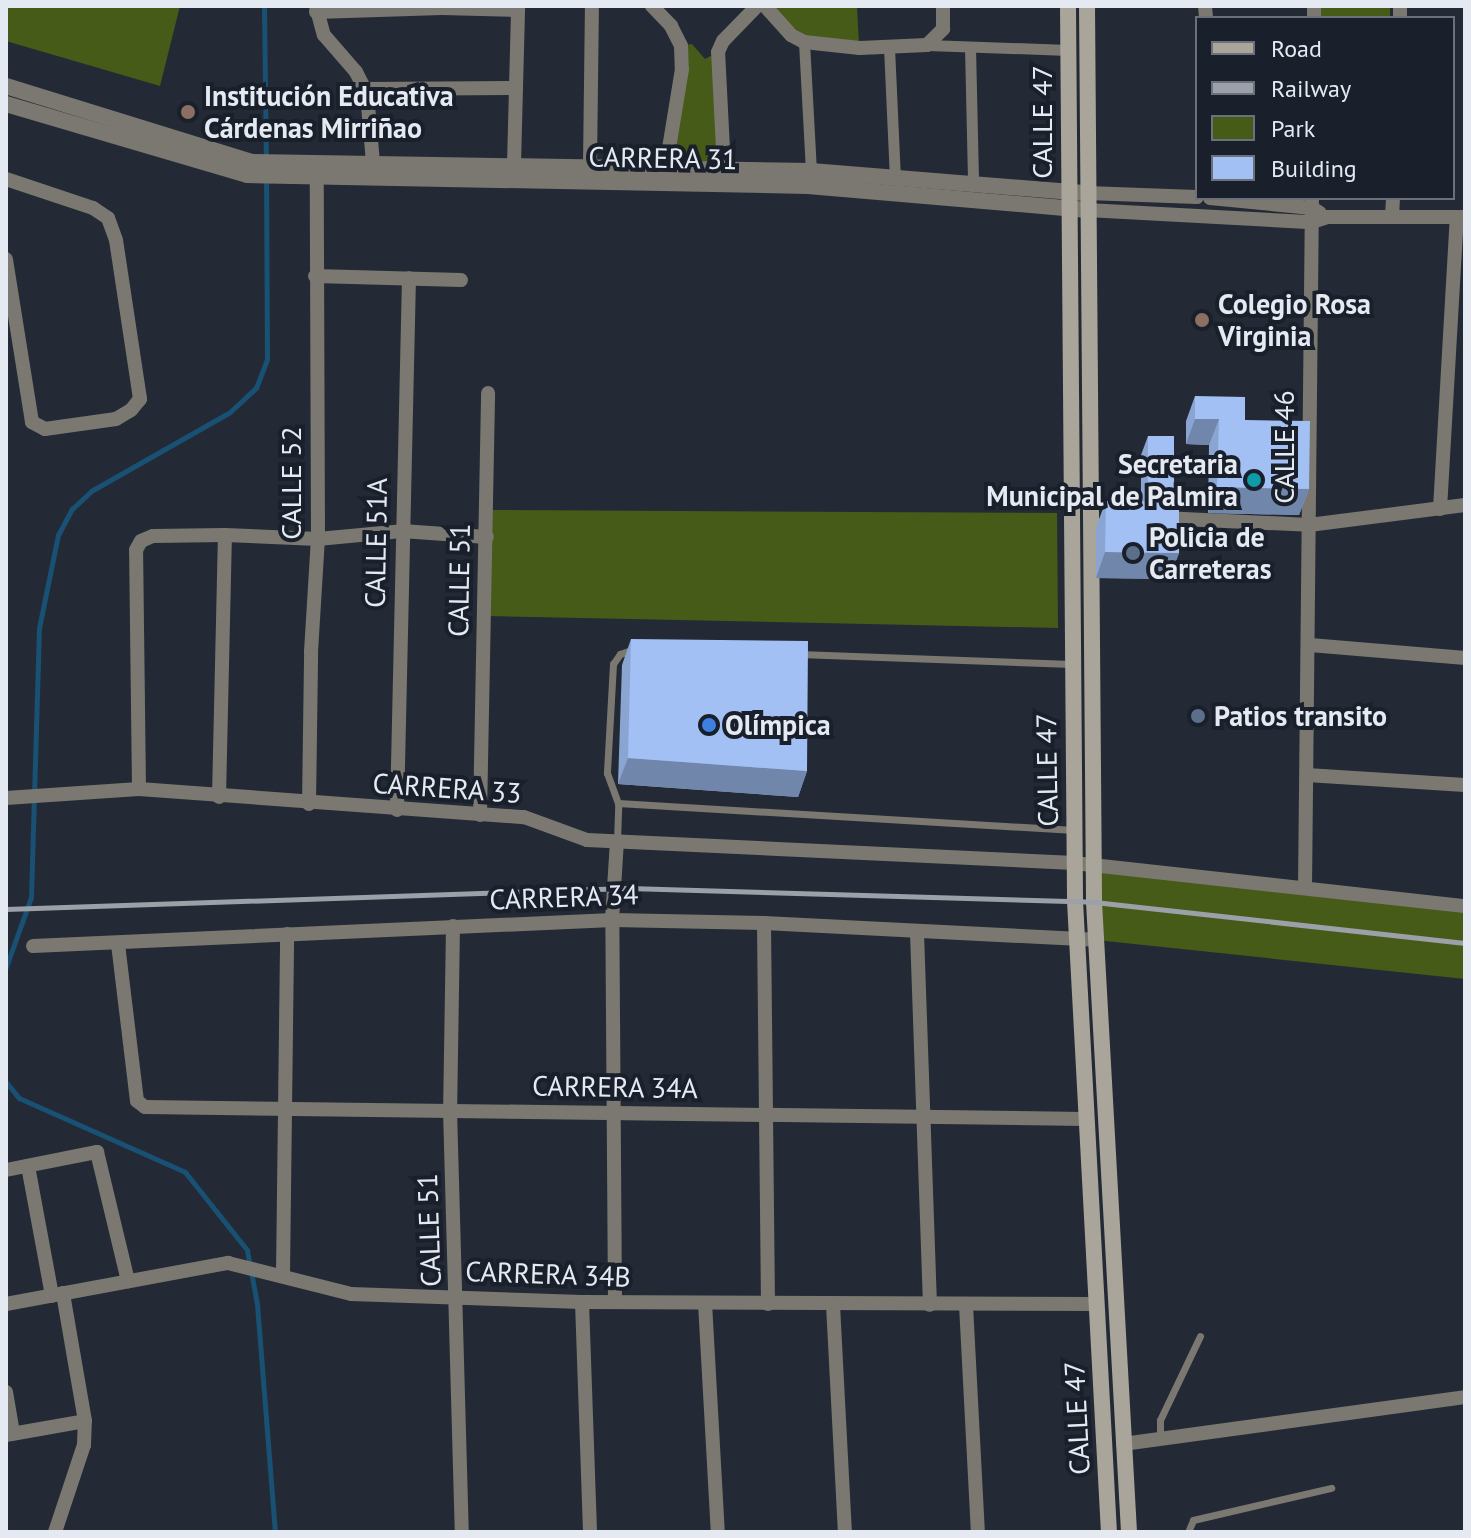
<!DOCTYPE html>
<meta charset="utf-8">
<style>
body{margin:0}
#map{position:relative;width:1471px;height:1538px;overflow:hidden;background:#232a35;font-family:"PT Sans",sans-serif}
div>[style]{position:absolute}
.green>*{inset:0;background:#465b18}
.stream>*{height:5px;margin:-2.5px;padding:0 2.5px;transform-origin:2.5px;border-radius:2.5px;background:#185173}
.service>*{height:7px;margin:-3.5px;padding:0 3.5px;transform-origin:3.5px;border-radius:3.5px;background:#7b7871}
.pedestrian>*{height:11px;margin:-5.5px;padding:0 5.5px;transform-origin:5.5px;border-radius:5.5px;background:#7b7871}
.minor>*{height:14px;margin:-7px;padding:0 7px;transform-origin:7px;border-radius:7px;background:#7b7871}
.tertiary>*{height:16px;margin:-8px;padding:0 8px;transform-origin:8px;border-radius:8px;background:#7b7871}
.secondary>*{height:16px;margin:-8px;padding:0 8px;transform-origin:8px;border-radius:8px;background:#a9a59a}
.rail>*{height:5px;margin:-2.5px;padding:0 2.5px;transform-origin:2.5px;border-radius:2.5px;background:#9ba0a9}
.wall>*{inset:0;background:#8ba5d2}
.shaded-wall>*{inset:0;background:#7186ab}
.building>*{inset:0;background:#a2c0f4}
.dots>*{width:22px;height:22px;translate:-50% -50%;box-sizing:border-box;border:4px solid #19202b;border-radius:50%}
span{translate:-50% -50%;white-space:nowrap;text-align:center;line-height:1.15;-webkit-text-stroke:8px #19202b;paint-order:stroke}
.poi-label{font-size:28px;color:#e5e9f1;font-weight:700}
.left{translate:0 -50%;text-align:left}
.right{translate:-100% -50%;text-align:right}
.street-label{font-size:28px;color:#e5e9f1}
.frame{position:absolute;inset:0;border:8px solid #e5e9f1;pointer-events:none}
.legend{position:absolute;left:1195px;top:16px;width:260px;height:184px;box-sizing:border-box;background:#19202b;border:2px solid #6b707a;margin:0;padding:10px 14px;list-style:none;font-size:24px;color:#e5e9f1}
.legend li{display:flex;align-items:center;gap:16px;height:40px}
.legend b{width:40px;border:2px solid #6b707a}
</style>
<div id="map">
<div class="green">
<i style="clip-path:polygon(6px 6px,180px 6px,160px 86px,6px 41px)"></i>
<i style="clip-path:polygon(767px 6px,857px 6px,859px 45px,811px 38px,780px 20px)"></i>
<i style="clip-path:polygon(1321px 6px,1390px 6px,1390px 18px,1321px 18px)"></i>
<i style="clip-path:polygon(692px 44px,705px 59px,718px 52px,724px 169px,666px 167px,681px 46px)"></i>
<i style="clip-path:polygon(487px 510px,1057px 513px,1058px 628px,485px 616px)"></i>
<i style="clip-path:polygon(1094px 865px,1465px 906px,1465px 979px,1096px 940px)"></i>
</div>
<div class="stream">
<i style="left:264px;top:6px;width:155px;rotate:89.3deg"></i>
<i style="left:6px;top:967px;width:74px;rotate:-70.3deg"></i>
<i style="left:31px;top:897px;width:269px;rotate:-88.3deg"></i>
<i style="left:39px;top:628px;width:95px;rotate:-78.5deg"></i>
<i style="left:58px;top:535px;width:30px;rotate:-62deg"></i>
<i style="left:72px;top:509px;width:26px;rotate:-43deg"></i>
<i style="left:91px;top:491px;width:160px;rotate:-29.6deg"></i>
<i style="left:230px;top:412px;width:35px;rotate:-43deg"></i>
<i style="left:256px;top:388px;width:31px;rotate:-69deg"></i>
<i style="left:267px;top:359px;width:180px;rotate:-90.3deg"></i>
<i style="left:6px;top:1082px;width:21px;rotate:51deg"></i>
<i style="left:19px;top:1098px;width:182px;rotate:24deg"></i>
<i style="left:185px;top:1172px;width:100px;rotate:51.5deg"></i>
<i style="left:247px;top:1250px;width:55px;rotate:79.5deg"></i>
<i style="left:257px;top:1304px;width:229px;rotate:85.5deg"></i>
</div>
<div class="service">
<i style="left:634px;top:649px;width:15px;rotate:160deg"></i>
<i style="left:620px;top:654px;width:12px;rotate:125deg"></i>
<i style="left:613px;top:664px;width:109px;rotate:93.2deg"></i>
<i style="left:607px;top:773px;width:32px;rotate:70deg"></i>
<i style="left:618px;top:803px;width:457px;rotate:3.4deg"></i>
<i style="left:799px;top:654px;width:273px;rotate:2.1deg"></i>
<i style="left:617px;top:841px;width:38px;rotate:-88deg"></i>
<i style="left:1160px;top:1439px;width:19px;rotate:-90deg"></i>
<i style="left:1160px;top:1420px;width:93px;rotate:-64.5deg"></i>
<i style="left:1188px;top:1532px;width:13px;rotate:-67deg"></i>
<i style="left:1193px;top:1520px;width:142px;rotate:-13.1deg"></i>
</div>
<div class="pedestrian">
<i style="left:804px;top:42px;width:129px;rotate:86.9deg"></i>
<i style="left:927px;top:45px;width:141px;rotate:2deg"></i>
<i style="left:889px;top:47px;width:131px;rotate:87.4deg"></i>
<i style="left:970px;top:47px;width:137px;rotate:88.7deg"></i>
</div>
<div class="minor">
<i style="left:316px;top:6px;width:30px;rotate:75deg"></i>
<i style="left:324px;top:35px;width:49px;rotate:49.1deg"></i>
<i style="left:356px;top:72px;width:25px;rotate:63deg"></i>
<i style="left:367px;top:94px;width:69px;rotate:85deg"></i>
<i style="left:652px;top:6px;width:28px;rotate:46deg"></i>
<i style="left:671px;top:26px;width:22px;rotate:63deg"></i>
<i style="left:681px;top:46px;width:23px;rotate:88deg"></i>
<i style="left:682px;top:69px;width:99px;rotate:99.3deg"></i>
<i style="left:765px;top:6px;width:39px;rotate:48deg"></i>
<i style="left:791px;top:35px;width:15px;rotate:28deg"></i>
<i style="left:804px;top:42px;width:56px;rotate:6.1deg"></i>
<i style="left:860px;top:48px;width:67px;rotate:-2.6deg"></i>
<i style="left:927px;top:45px;width:23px;rotate:-45deg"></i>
<i style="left:943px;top:29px;width:23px;rotate:-90deg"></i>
<i style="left:1205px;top:6px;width:12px;rotate:85deg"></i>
<i style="left:316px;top:12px;width:126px;rotate:-1.8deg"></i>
<i style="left:442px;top:8px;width:75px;rotate:1.5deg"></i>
<i style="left:1314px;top:18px;width:12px;rotate:-90deg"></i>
<i style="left:1400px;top:18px;width:12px;rotate:-90deg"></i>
<i style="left:364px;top:89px;width:152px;rotate:-0.4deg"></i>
<i style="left:514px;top:164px;width:158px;rotate:-88.5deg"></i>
<i style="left:590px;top:165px;width:159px;rotate:-89.3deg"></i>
<i style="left:724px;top:169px;width:117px;rotate:-92.9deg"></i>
<i style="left:718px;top:52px;width:12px;rotate:-66deg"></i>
<i style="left:723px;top:41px;width:49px;rotate:-45.8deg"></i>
<i style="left:6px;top:179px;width:92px;rotate:18.4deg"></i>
<i style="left:93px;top:208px;width:18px;rotate:34deg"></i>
<i style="left:108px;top:218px;width:23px;rotate:70deg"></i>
<i style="left:116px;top:240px;width:161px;rotate:81.4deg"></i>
<i style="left:140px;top:399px;width:14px;rotate:129deg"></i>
<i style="left:131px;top:410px;width:17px;rotate:149deg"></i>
<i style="left:116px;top:419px;width:72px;rotate:172deg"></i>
<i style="left:45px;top:429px;width:15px;rotate:-152deg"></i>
<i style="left:32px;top:422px;width:165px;rotate:-99.1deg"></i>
<i style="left:1087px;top:193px;width:110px;rotate:2.1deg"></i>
<i style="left:1210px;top:198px;width:102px;rotate:5.6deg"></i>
<i style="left:1312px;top:208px;width:9px;rotate:32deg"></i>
<i style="left:1087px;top:210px;width:225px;rotate:3.1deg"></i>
<i style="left:1312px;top:222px;width:16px;rotate:-18deg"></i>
<i style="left:1327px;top:217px;width:138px"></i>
<i style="left:1392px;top:217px;width:19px;rotate:-87deg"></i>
<i style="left:315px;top:276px;width:146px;rotate:1.6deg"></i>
<i style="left:1440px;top:509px;width:292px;rotate:-86.7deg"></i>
<i style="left:1163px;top:518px;width:146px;rotate:2.7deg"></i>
<i style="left:1309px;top:525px;width:157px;rotate:-7.3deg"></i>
<i style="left:1310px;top:645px;width:156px;rotate:4.8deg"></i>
<i style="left:1307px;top:775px;width:158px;rotate:3.6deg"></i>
<i style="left:139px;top:789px;width:239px;rotate:-90.7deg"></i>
<i style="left:136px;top:550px;width:10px;rotate:-61deg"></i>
<i style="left:141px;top:541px;width:13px;rotate:-23deg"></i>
<i style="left:153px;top:536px;width:72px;rotate:-0.8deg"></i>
<i style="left:225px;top:535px;width:93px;rotate:2.5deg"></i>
<i style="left:318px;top:539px;width:84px;rotate:-5.4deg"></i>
<i style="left:402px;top:531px;width:85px;rotate:4deg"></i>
<i style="left:219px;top:797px;width:262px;rotate:-88.7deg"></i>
<i style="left:6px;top:798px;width:133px;rotate:-3.9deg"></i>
<i style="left:139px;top:789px;width:386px;rotate:4.2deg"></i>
<i style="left:524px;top:817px;width:67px;rotate:20.1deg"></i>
<i style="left:587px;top:840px;width:488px;rotate:2.7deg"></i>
<i style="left:1074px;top:863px;width:393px;rotate:6.3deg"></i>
<i style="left:309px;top:804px;width:152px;rotate:-89.2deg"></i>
<i style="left:311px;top:652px;width:113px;rotate:-86.5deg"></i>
<i style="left:318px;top:539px;width:371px;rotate:-90.2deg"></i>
<i style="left:397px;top:810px;width:532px;rotate:-88.71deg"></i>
<i style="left:480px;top:815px;width:422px;rotate:-88.9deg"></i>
<i style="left:1305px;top:888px;width:690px;rotate:-89.42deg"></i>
<i style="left:764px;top:923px;width:381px;rotate:89.4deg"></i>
<i style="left:453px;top:926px;width:184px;rotate:90.9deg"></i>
<i style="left:450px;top:1110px;width:422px;rotate:88.4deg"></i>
<i style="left:917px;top:933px;width:372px;rotate:88deg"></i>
<i style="left:118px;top:944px;width:158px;rotate:83.1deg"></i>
<i style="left:137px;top:1101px;width:10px;rotate:37deg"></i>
<i style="left:145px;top:1107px;width:940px;rotate:0.73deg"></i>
<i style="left:33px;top:946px;width:580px;rotate:-2.57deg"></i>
<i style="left:612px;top:920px;width:152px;rotate:1.1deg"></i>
<i style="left:764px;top:923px;width:332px;rotate:2.9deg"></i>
<i style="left:28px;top:1166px;width:132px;rotate:79.5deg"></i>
<i style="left:6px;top:1170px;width:93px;rotate:-11.2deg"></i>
<i style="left:97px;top:1152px;width:133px;rotate:76.5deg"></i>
<i style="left:283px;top:1274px;width:340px;rotate:-89.3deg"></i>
<i style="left:582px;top:1302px;width:230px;rotate:88deg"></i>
<i style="left:615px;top:1302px;width:382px;rotate:-90.4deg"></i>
<i style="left:612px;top:920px;width:79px;rotate:-86.4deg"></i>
<i style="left:705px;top:1303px;width:229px;rotate:86.8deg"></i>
<i style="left:6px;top:1304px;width:226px;rotate:-10.5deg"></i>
<i style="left:228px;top:1263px;width:127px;rotate:14.1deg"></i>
<i style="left:351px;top:1294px;width:231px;rotate:2deg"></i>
<i style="left:582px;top:1302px;width:514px;rotate:0.22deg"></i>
<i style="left:833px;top:1305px;width:227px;rotate:87deg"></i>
<i style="left:966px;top:1305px;width:227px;rotate:87deg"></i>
<i style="left:6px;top:1392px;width:42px;rotate:80.3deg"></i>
<i style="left:6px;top:1435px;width:80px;rotate:-10deg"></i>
<i style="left:1123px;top:1444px;width:345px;rotate:-7.8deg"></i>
<i style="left:55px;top:1532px;width:92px;rotate:-71.6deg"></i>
<i style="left:84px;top:1445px;width:24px;rotate:-88deg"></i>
<i style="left:85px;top:1421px;width:130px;rotate:-99.8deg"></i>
</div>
<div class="tertiary">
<i style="left:6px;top:86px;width:257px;rotate:17.2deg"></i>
<i style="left:252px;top:162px;width:559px;rotate:0.92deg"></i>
<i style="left:811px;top:171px;width:277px;rotate:4.6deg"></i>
<i style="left:6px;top:104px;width:251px;rotate:16.4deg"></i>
<i style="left:247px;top:175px;width:561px;rotate:1.12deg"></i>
<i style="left:808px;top:186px;width:280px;rotate:4.9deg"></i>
</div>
<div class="secondary">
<i style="left:1068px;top:6px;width:895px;rotate:89.55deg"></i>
<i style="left:1075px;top:901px;width:632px;rotate:86.92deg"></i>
<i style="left:1087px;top:6px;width:896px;rotate:89.55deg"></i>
<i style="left:1094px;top:902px;width:631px;rotate:86.82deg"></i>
</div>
<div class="rail">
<i style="left:6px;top:909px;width:622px;rotate:-1.93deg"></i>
<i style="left:628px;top:888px;width:466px;rotate:1.7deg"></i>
<i style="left:1094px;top:902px;width:373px;rotate:6.3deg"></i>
</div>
<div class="wall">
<i style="clip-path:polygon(1195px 396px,1245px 420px,1309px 489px,1299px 515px,1208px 513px,1209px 445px,1186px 444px,1186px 421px)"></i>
<i style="clip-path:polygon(1148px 436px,1174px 493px,1170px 502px,1179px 553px,1169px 579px,1096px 578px,1096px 527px,1106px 501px,1141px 502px,1141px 455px)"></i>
<i style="clip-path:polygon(631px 639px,807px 771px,798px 797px,618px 784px,622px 665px)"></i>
</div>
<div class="shaded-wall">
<i style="clip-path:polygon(1195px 419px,1219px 419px,1209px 445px,1186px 444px)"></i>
<i style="clip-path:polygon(1217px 487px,1309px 489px,1299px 515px,1208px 513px)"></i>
<i style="clip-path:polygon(1148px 493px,1174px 493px,1167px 513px,1141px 512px)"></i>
<i style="clip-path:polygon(1105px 552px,1179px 553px,1169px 579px,1096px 578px)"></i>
<i style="clip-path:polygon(628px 758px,807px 771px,798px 797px,618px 784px)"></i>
</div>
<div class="building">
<i style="clip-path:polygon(1195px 396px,1245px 397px,1245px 420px,1310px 421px,1309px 489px,1217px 487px,1219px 419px,1195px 419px)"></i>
<i style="clip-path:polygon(1148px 436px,1174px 436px,1174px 493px,1148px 493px)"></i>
<i style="clip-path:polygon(1106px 501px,1179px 502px,1179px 553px,1105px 552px)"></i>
<i style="clip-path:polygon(631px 639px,808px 641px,807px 771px,628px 758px)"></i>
</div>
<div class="dots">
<i style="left:188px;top:112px;background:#8d6e63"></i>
<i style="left:1202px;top:320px;background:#8d6e63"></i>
<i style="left:1254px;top:480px;background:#0f9aa8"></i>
<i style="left:1133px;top:553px;background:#5c6f8a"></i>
<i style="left:1198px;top:716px;background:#5c6f8a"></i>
<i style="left:709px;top:725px;background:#3f7fe0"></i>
</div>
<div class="poi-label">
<span class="left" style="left:204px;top:112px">Institución Educativa<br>Cárdenas Mirriñao</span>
<span class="left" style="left:1218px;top:320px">Colegio Rosa<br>Virginia</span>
<span class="right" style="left:1238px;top:480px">Secretaria<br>Municipal de Palmira</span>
<span class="left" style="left:1149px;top:553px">Policia de<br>Carreteras</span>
<span class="left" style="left:1214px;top:716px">Patios transito</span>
<span class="left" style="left:725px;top:725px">Olímpica</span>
</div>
<div class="street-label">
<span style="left:1042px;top:122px;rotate:-90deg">CALLE 47</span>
<span style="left:663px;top:158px;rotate:1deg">CARRERA 31</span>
<span style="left:1284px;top:447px;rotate:-90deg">CALLE 46</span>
<span style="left:291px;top:483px;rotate:-90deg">CALLE 52</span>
<span style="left:376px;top:543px;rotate:-89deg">CALLE 51A</span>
<span style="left:459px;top:580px;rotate:-89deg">CALLE 51</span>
<span style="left:1047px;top:770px;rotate:-91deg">CALLE 47</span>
<span style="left:447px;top:788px;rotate:4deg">CARRERA 33</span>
<span style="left:564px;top:897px;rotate:-2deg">CARRERA 34</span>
<span style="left:615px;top:1087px;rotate:1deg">CARRERA 34A</span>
<span style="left:429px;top:1230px;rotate:-92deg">CALLE 51</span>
<span style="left:548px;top:1274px;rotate:2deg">CARRERA 34B</span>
<span style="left:1077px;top:1418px;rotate:-93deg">CALLE 47</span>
</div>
<div class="frame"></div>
<ul class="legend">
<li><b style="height:10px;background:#a9a59a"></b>Road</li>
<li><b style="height:10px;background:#9ba0a9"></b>Railway</li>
<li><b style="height:22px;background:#465b18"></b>Park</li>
<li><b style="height:22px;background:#a2c0f4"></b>Building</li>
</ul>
</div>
